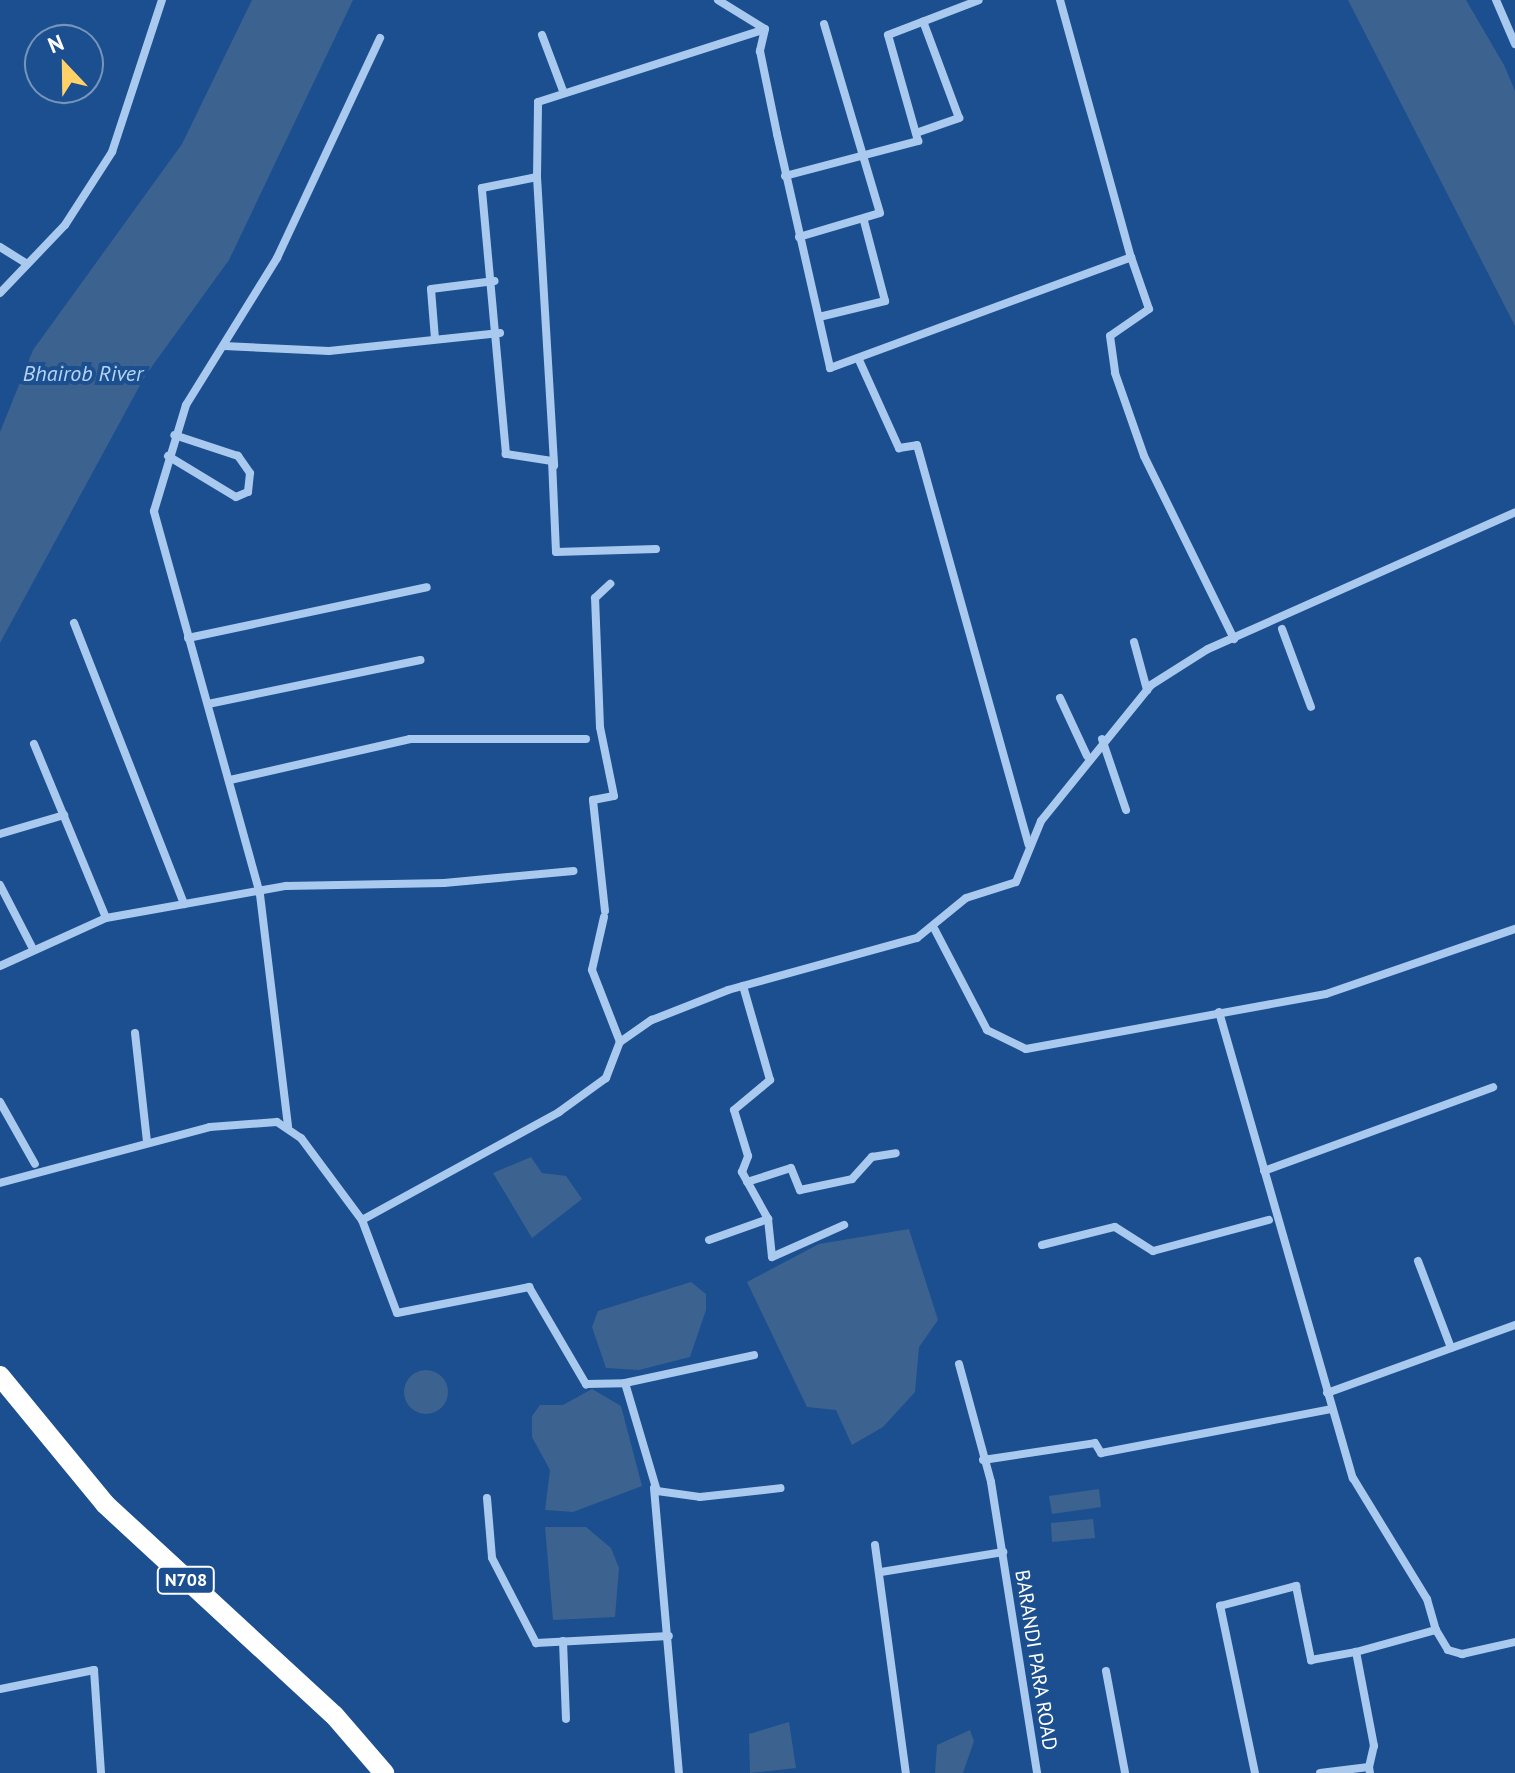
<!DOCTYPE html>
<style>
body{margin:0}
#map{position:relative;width:1515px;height:1773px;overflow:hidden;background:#1b4f8f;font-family:"PT Sans",sans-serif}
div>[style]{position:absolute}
.water>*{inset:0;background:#3c6290}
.round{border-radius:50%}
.street>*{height:8px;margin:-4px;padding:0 4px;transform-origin:4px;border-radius:4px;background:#a9c9ee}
.highway>*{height:20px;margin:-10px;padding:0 10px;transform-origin:10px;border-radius:10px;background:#fff}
span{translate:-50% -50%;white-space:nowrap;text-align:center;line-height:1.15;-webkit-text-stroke:8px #1b4f8f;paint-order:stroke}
.shield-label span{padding:2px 6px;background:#1b4f8f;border:2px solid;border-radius:6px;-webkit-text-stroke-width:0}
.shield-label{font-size:18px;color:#fff;font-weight:700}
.street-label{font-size:20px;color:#fff}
.water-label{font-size:22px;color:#b5d3f5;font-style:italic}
.north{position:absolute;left:24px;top:24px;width:80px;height:80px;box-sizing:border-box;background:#1b4f8f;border:2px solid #7695bc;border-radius:50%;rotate:338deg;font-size:22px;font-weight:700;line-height:32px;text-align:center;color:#fff}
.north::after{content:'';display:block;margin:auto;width:28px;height:36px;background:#ffd166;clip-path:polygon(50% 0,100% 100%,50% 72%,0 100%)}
</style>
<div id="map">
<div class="water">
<i style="clip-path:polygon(252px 0,353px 0,229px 260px,145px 376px,0 643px,0 432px,33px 350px,182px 144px)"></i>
<i style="clip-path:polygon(1348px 0,1466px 0,1504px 65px,1515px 91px,1515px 326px)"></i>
<i style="clip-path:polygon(531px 1157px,542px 1173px,566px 1176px,582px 1199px,532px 1238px,493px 1173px)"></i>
<i style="clip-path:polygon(909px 1229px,938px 1320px,919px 1347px,915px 1392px,883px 1427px,852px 1445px,836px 1410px,807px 1407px,747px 1282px,819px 1244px)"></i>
<i style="clip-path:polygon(691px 1282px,706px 1294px,706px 1310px,690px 1357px,639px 1370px,606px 1368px,592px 1327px,598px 1311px)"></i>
<i class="round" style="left:404px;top:1370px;width:44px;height:44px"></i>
<i style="clip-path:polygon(592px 1389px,621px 1406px,642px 1486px,573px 1512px,545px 1510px,550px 1470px,532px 1437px,532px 1416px,540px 1405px,563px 1405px)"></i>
<i style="clip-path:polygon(1099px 1489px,1101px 1507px,1052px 1514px,1049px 1496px)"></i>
<i style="clip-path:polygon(1093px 1519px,1095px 1538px,1052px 1542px,1051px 1523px)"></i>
<i style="clip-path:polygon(545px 1527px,586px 1527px,611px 1548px,619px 1568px,615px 1617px,553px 1620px)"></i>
<i style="clip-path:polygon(789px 1722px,796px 1768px,750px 1773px,749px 1734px)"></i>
<i style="clip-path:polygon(970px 1730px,974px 1741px,963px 1773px,935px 1773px,937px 1745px)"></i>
</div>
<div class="street">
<i style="left:718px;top:0;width:55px;rotate:31.7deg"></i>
<i style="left:765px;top:29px;width:23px;rotate:103deg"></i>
<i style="left:760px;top:51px;width:85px;rotate:78.4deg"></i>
<i style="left:777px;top:134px;width:240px;rotate:77.2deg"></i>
<i style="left:830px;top:368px;width:321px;rotate:-20.2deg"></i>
<i style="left:1131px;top:257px;width:55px;rotate:70.9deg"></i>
<i style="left:1149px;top:309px;width:47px;rotate:145.3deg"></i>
<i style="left:1110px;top:336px;width:37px;rotate:82deg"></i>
<i style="left:1115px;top:373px;width:88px;rotate:70.7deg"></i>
<i style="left:1144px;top:456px;width:204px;rotate:63.8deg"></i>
<i style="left:1060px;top:0;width:267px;rotate:74.6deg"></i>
<i style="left:1496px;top:0;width:48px;rotate:66.6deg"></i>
<i style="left:542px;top:35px;width:60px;rotate:69.4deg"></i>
<i style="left:916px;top:133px;width:46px;rotate:-19.2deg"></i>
<i style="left:959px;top:118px;width:103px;rotate:-110.4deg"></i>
<i style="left:785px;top:176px;width:138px;rotate:-14.7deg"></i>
<i style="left:918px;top:141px;width:110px;rotate:-105.8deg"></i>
<i style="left:888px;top:35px;width:97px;rotate:-21deg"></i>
<i style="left:537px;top:177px;width:289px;rotate:86.6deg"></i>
<i style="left:799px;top:237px;width:84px;rotate:-16.5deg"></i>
<i style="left:880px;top:213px;width:197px;rotate:-106.5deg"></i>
<i style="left:0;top:247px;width:32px;rotate:32deg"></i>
<i style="left:0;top:293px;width:94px;rotate:-46.3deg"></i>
<i style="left:65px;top:225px;width:87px;rotate:-57.2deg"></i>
<i style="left:112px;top:152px;width:160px;rotate:-71.8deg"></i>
<i style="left:819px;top:317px;width:68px;rotate:-13.6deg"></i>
<i style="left:885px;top:301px;width:83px;rotate:-104.7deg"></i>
<i style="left:435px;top:339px;width:50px;rotate:-94.6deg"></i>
<i style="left:431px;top:289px;width:64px;rotate:-7.1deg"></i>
<i style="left:224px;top:346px;width:105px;rotate:2.7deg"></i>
<i style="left:329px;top:351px;width:172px;rotate:-6deg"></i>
<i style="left:859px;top:360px;width:97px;rotate:65.6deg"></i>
<i style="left:899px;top:448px;width:18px;rotate:-9deg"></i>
<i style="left:917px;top:445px;width:415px;rotate:74.4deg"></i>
<i style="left:168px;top:456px;width:79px;rotate:31.1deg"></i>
<i style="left:236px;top:497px;width:13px;rotate:-23deg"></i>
<i style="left:248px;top:492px;width:19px;rotate:-84deg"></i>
<i style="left:250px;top:473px;width:21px;rotate:-125deg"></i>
<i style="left:238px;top:456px;width:67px;rotate:-161.8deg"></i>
<i style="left:656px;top:549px;width:100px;rotate:178.3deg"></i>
<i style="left:556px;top:552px;width:91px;rotate:-92.5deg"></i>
<i style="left:552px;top:461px;width:47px;rotate:-171.3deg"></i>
<i style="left:506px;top:454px;width:267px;rotate:-95.2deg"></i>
<i style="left:482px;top:188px;width:56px;rotate:-11.3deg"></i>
<i style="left:537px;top:177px;width:75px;rotate:-89.2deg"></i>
<i style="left:538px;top:102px;width:238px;rotate:-17.8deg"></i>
<i style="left:74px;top:623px;width:302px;rotate:68.6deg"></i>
<i style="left:1282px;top:629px;width:83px;rotate:69.6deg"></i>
<i style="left:188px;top:638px;width:244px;rotate:-12deg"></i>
<i style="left:1134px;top:642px;width:50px;rotate:74.8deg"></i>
<i style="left:1060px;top:698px;width:64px;rotate:65deg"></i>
<i style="left:208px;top:704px;width:217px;rotate:-11.7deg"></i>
<i style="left:1102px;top:739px;width:75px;rotate:71.3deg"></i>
<i style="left:34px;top:744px;width:188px;rotate:67.5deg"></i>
<i style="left:230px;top:780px;width:185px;rotate:-12.8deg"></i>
<i style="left:410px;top:739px;width:176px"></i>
<i style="left:0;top:834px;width:67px;rotate:-16.5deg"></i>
<i style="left:0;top:885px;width:72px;rotate:62.7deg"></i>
<i style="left:605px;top:911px;width:112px;rotate:-96.2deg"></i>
<i style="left:593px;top:800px;width:21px;rotate:-11deg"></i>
<i style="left:614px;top:796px;width:70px;rotate:-101.5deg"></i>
<i style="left:600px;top:727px;width:129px;rotate:-92.2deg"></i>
<i style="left:595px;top:598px;width:21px;rotate:-43deg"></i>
<i style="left:604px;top:917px;width:54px;rotate:102.8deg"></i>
<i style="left:592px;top:970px;width:77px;rotate:68.7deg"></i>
<i style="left:935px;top:930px;width:113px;rotate:62.5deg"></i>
<i style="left:987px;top:1030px;width:43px;rotate:26deg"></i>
<i style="left:1026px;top:1049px;width:305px;rotate:-10.4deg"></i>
<i style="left:1326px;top:994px;width:200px;rotate:-19deg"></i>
<i style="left:0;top:966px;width:116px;rotate:-24.4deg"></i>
<i style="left:106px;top:918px;width:183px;rotate:-10.1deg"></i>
<i style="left:286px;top:886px;width:158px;rotate:-1.1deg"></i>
<i style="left:444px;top:883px;width:130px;rotate:-5.3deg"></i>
<i style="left:1219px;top:1012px;width:485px;rotate:74deg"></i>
<i style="left:1353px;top:1478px;width:142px;rotate:58.6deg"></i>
<i style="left:1427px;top:1599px;width:32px;rotate:74deg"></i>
<i style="left:135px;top:1033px;width:109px;rotate:83.7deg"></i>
<i style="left:0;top:1102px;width:71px;rotate:60.6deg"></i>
<i style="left:288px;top:1126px;width:234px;rotate:-96.9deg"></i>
<i style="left:260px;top:894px;width:397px;rotate:-105.5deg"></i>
<i style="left:154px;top:511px;width:111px;rotate:-73.2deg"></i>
<i style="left:186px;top:405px;width:173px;rotate:-58.2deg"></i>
<i style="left:277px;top:258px;width:243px;rotate:-64.9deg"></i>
<i style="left:1264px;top:1171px;width:244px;rotate:-20.1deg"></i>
<i style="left:747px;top:1182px;width:46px;rotate:-17.7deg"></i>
<i style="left:791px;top:1168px;width:24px;rotate:68deg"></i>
<i style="left:800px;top:1190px;width:53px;rotate:-11.9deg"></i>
<i style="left:852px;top:1179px;width:30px;rotate:-48deg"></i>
<i style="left:872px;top:1157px;width:24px;rotate:-9deg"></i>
<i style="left:0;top:1183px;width:217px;rotate:-14.9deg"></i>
<i style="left:210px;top:1127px;width:67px;rotate:-4.3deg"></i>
<i style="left:277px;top:1122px;width:29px;rotate:34deg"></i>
<i style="left:301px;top:1138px;width:102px;rotate:53.4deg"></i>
<i style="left:362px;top:1220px;width:99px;rotate:69.4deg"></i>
<i style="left:397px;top:1313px;width:135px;rotate:-11.1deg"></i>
<i style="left:529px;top:1287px;width:113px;rotate:59.6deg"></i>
<i style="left:586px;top:1384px;width:39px;rotate:-1deg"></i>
<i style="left:625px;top:1383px;width:132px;rotate:-12.2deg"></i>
<i style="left:768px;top:1219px;width:38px;rotate:84deg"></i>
<i style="left:772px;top:1257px;width:79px;rotate:-24deg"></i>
<i style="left:362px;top:1220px;width:225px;rotate:-28.7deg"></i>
<i style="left:559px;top:1112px;width:58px;rotate:-35.9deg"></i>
<i style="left:606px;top:1078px;width:39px;rotate:-69deg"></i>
<i style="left:620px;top:1042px;width:39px;rotate:-35deg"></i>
<i style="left:652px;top:1020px;width:82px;rotate:-21.5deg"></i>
<i style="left:728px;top:990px;width:196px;rotate:-15.4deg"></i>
<i style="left:917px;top:938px;width:63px;rotate:-39.2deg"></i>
<i style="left:966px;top:898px;width:52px;rotate:-17.7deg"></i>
<i style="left:1016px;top:882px;width:66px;rotate:-67.7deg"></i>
<i style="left:1041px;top:821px;width:175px;rotate:-51deg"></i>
<i style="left:1151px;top:685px;width:67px;rotate:-32.3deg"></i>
<i style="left:1208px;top:649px;width:336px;rotate:-24deg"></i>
<i style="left:709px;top:1240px;width:63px;rotate:-19.6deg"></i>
<i style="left:768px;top:1219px;width:54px;rotate:-119deg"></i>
<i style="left:742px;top:1172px;width:17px;rotate:-69deg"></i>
<i style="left:748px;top:1156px;width:48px;rotate:-106.9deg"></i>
<i style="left:734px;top:1110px;width:47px;rotate:-39.8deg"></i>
<i style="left:770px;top:1080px;width:98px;rotate:-106deg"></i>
<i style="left:1042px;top:1245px;width:75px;rotate:-13.9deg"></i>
<i style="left:1115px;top:1227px;width:45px;rotate:32.3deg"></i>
<i style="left:1153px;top:1251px;width:120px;rotate:-15deg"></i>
<i style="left:1418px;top:1261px;width:93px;rotate:69.2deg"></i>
<i style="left:959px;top:1364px;width:122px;rotate:74.8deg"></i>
<i style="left:991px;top:1482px;width:295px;rotate:81deg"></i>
<i style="left:625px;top:1383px;width:113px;rotate:73.5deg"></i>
<i style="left:657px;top:1491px;width:43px;rotate:7.9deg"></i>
<i style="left:700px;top:1497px;width:81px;rotate:-6.3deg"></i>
<i style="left:1327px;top:1393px;width:200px;rotate:-19.9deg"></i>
<i style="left:983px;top:1460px;width:113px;rotate:-8.6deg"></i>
<i style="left:1095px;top:1443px;width:12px;rotate:59deg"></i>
<i style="left:1101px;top:1453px;width:234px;rotate:-10.8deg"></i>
<i style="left:654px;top:1488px;width:286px;rotate:85deg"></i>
<i style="left:487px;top:1498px;width:60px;rotate:85.2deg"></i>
<i style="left:492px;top:1558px;width:96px;rotate:62.6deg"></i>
<i style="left:536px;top:1643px;width:133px;rotate:-3deg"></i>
<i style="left:875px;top:1545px;width:230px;rotate:82.3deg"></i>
<i style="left:881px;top:1572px;width:124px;rotate:-9.3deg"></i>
<i style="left:563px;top:1641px;width:78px;rotate:87.8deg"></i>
<i style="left:1106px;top:1671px;width:104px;rotate:79.4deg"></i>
<i style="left:0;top:1689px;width:96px;rotate:-11.4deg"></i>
<i style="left:94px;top:1670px;width:103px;rotate:86.1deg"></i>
<i style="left:1369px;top:1767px;width:22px;rotate:-77deg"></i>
<i style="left:1374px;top:1746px;width:96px;rotate:-100.8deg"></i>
<i style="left:1356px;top:1652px;width:83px;rotate:-15.4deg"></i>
<i style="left:1436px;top:1630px;width:23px;rotate:59deg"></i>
<i style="left:1448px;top:1650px;width:15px;rotate:16deg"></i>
<i style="left:1462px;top:1654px;width:54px;rotate:-12.8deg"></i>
<i style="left:1255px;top:1773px;width:171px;rotate:-101.8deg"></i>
<i style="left:1220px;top:1606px;width:79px;rotate:-14.7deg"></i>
<i style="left:1296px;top:1586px;width:76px;rotate:78.5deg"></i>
<i style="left:1311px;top:1660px;width:46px;rotate:-10.1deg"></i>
<i style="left:1320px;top:1773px;width:49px;rotate:-7deg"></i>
<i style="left:1369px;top:1767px;width:6px;rotate:81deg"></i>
</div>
<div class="highway">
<i style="left:0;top:1376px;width:166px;rotate:50.6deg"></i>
<i style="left:105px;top:1504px;width:311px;rotate:42.7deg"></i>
<i style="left:334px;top:1715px;width:77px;rotate:49.2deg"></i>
</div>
<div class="shield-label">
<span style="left:186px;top:1580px">N708</span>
</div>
<div class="street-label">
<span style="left:1036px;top:1660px;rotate:81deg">BARANDI PARA ROAD</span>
</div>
<div class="water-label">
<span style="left:83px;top:374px">Bhairob River</span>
</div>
<div class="north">N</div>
</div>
